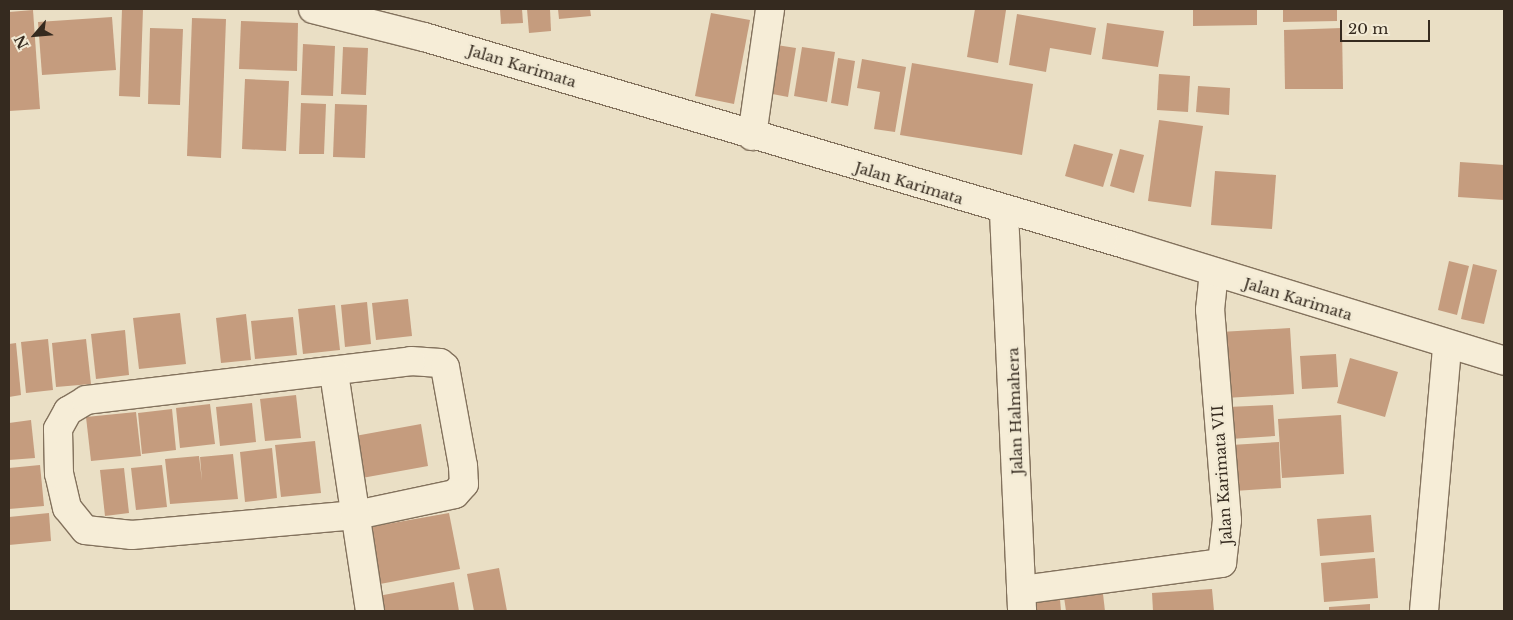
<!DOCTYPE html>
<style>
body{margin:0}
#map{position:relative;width:1513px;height:620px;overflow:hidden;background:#eadfc5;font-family:"Libre Baskerville",serif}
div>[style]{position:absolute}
.building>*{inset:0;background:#c59c7e}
.roads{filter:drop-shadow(1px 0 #83725d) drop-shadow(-1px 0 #83725d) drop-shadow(0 1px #83725d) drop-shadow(0 -1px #83725d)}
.minor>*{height:28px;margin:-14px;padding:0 14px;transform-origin:14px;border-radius:14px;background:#f6edd7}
.secondary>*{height:28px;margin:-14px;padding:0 14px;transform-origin:14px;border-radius:14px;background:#f6edd7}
span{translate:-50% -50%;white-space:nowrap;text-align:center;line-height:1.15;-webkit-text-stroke:4.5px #f2ead4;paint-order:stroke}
.street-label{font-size:15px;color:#352a1f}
.frame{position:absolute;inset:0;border:10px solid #352a1f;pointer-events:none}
.north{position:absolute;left:10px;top:10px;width:50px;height:50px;-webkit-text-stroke:4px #f2ead4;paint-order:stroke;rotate:243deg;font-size:14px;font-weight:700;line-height:20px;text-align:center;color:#352a1f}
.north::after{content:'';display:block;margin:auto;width:18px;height:22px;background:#352a1f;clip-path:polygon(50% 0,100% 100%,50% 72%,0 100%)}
.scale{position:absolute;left:1340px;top:20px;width:90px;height:22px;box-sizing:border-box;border:2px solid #352a1f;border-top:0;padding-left:6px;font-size:15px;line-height:18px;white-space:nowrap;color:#352a1f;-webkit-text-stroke:4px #f2ead4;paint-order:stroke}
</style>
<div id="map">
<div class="building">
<i style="clip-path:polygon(122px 9px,143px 9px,140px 97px,119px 96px)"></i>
<i style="clip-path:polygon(500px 9px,522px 9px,523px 23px,501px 24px)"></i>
<i style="clip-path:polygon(527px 9px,550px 9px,551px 31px,529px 33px)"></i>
<i style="clip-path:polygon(558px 9px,590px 9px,591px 16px,559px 19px)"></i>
<i style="clip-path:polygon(975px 9px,1006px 10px,998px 63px,967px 57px)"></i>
<i style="clip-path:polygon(1193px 9px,1257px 9px,1257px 25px,1193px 26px)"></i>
<i style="clip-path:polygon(1283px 9px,1337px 9px,1337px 21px,1283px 22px)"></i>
<i style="clip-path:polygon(33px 10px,40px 109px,9px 111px,9px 12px)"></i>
<i style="clip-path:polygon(711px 13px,750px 20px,734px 104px,695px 96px)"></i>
<i style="clip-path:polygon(1017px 14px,1096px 28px,1091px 55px,1050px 48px,1046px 72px,1009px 65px)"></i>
<i style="clip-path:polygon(112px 17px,116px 70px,42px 75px,38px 22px)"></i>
<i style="clip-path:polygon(192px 18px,226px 19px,221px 158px,187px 156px)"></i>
<i style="clip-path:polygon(241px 21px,298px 23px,297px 71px,239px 69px)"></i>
<i style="clip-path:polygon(1107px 23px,1164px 31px,1158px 67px,1102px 59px)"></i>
<i style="clip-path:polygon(150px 28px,183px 29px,180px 105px,148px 104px)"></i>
<i style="clip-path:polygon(1342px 28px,1343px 89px,1285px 89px,1284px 30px)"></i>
<i style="clip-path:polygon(303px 44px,335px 46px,333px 96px,301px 95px)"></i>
<i style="clip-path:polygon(770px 44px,796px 48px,788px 97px,762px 92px)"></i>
<i style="clip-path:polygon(343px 47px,368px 48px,366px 95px,341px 94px)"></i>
<i style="clip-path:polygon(802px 47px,835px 52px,827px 102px,794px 96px)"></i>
<i style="clip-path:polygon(838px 58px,855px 61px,848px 106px,831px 103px)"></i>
<i style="clip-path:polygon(862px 59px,906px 67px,895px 132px,874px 129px,880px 92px,857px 88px)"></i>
<i style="clip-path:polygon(912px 63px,1033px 84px,1022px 155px,900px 135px)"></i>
<i style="clip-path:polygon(1159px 74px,1190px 76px,1188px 112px,1157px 110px)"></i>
<i style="clip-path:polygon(245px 79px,289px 81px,286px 151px,242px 149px)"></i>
<i style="clip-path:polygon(1198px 86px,1230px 88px,1229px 115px,1196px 112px)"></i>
<i style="clip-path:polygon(301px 103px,326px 104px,324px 154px,299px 154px)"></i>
<i style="clip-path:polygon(335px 104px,367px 105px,365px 158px,333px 157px)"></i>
<i style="clip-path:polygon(1159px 120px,1203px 126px,1191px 207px,1148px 201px)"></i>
<i style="clip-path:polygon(1074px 144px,1113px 154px,1103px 187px,1065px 176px)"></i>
<i style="clip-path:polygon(1120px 149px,1144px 155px,1134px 193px,1110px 186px)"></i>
<i style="clip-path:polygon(1460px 162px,1504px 165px,1504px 200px,1458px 197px)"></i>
<i style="clip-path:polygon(1215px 171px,1276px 175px,1272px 229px,1211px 225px)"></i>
<i style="clip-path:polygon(1449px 261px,1469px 266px,1457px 315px,1438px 310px)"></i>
<i style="clip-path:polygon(1473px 264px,1497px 270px,1484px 324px,1461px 319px)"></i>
<i style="clip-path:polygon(408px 299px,412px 336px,376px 340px,372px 303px)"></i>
<i style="clip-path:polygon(367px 302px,371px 344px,345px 347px,341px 305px)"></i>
<i style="clip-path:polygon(335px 305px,340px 350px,303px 354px,298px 309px)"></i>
<i style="clip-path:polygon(180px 313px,186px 364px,139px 369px,133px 318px)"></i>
<i style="clip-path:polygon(246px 314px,251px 360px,221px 363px,216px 318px)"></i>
<i style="clip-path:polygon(293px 317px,297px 355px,255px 359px,251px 321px)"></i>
<i style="clip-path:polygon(1290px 328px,1294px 394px,1225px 398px,1220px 332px)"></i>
<i style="clip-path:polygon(125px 330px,129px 375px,96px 379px,91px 334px)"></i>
<i style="clip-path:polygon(48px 339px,53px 390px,26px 393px,21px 342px)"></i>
<i style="clip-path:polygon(86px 339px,91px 384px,56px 387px,52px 343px)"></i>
<i style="clip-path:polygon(16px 343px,21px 395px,9px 397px,9px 344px)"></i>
<i style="clip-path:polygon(1336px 354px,1338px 387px,1302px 389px,1300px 356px)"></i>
<i style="clip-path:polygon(1350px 358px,1398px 372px,1385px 417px,1337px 403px)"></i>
<i style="clip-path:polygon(296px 395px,301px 438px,265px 441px,260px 399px)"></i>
<i style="clip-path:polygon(252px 403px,256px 442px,220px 446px,216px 407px)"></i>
<i style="clip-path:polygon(210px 404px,215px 444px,180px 448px,176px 408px)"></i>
<i style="clip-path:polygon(1273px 405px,1275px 436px,1230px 439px,1228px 407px)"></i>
<i style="clip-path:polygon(172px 409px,176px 450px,142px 454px,138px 413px)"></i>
<i style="clip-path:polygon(136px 412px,141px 456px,91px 461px,86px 417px)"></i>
<i style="clip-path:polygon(1341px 415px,1344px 474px,1282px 478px,1278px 419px)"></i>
<i style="clip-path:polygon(31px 420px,35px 458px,9px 460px,9px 423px)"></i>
<i style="clip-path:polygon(421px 424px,428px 466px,362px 478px,355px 436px)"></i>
<i style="clip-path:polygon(315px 441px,321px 493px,281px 497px,275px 445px)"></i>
<i style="clip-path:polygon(1279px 442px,1281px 488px,1234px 491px,1231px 445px)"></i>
<i style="clip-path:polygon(272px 448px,277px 498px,245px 502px,240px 452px)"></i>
<i style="clip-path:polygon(233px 454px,238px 499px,170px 504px,165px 459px,199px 456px,202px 481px,200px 457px)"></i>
<i style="clip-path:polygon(40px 465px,44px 506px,9px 509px,9px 468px)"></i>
<i style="clip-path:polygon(162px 465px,167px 507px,136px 510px,131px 468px)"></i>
<i style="clip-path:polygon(124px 468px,129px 513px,105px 516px,100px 470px)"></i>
<i style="clip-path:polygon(49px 513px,51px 541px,9px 545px,9px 517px)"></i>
<i style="clip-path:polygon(449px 513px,460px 569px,380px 584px,370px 527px)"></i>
<i style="clip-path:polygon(1371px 515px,1374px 552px,1320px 556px,1317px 519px)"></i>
<i style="clip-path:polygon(1375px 558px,1378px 598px,1324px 602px,1321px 563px)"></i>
<i style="clip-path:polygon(499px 568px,507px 611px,474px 611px,467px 574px)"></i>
<i style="clip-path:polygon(454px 582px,459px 611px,381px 611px,378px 596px)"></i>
<i style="clip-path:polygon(1212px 589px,1214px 611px,1153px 611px,1152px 593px)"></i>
<i style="clip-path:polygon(1103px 594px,1105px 611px,1066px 611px,1064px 597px)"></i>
<i style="clip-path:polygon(1060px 599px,1061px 611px,1028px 611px,1027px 602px)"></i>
<i style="clip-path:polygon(1370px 604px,1370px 611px,1329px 611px,1329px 607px)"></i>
</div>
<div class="roads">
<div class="minor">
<i style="left:752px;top:136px;width:128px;rotate:-81.9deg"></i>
<i style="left:1004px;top:212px;width:399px;rotate:87.4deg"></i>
<i style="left:411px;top:361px;width:29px;rotate:4deg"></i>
<i style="left:440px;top:363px;width:6px;rotate:39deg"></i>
<i style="left:445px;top:367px;width:101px;rotate:79.7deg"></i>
<i style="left:463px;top:466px;width:18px;rotate:87deg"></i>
<i style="left:464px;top:484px;width:13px;rotate:132deg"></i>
<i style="left:455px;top:494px;width:101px;rotate:168deg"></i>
<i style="left:356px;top:515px;width:225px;rotate:174.9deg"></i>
<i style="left:132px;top:535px;width:47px;rotate:-173.9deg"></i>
<i style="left:85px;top:530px;width:28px;rotate:-129deg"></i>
<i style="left:67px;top:508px;width:35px;rotate:-103deg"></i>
<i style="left:59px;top:474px;width:45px;rotate:-91.3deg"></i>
<i style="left:58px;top:429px;width:21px;rotate:-61deg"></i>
<i style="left:68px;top:411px;width:21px;rotate:-31deg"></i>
<i style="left:86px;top:400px;width:327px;rotate:-6.8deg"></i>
<i style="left:334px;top:373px;width:241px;rotate:81.4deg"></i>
<i style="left:1021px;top:590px;width:203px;rotate:-7.7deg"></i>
<i style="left:1222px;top:563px;width:43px;rotate:-83.4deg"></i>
<i style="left:1227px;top:520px;width:211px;rotate:-94.6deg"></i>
<i style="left:1210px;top:310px;width:38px;rotate:-84deg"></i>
<i style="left:1424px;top:611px;width:266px;rotate:-85deg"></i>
</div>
<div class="secondary">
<i style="left:313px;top:9px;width:114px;rotate:14.2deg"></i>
<i style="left:424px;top:37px;width:734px;rotate:16.46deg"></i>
<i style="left:1128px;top:245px;width:393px;rotate:17.1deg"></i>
</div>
</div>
<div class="street-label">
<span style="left:522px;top:66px;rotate:17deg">Jalan Karimata</span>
<span style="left:909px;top:183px;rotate:17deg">Jalan Karimata</span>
<span style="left:1298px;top:299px;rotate:17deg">Jalan Karimata</span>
<span style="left:1015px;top:411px;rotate:-92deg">Jalan Halmahera</span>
<span style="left:1222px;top:475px;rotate:-94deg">Jalan Karimata VII</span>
</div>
<div class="frame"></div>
<div class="north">N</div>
<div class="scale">20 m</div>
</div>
